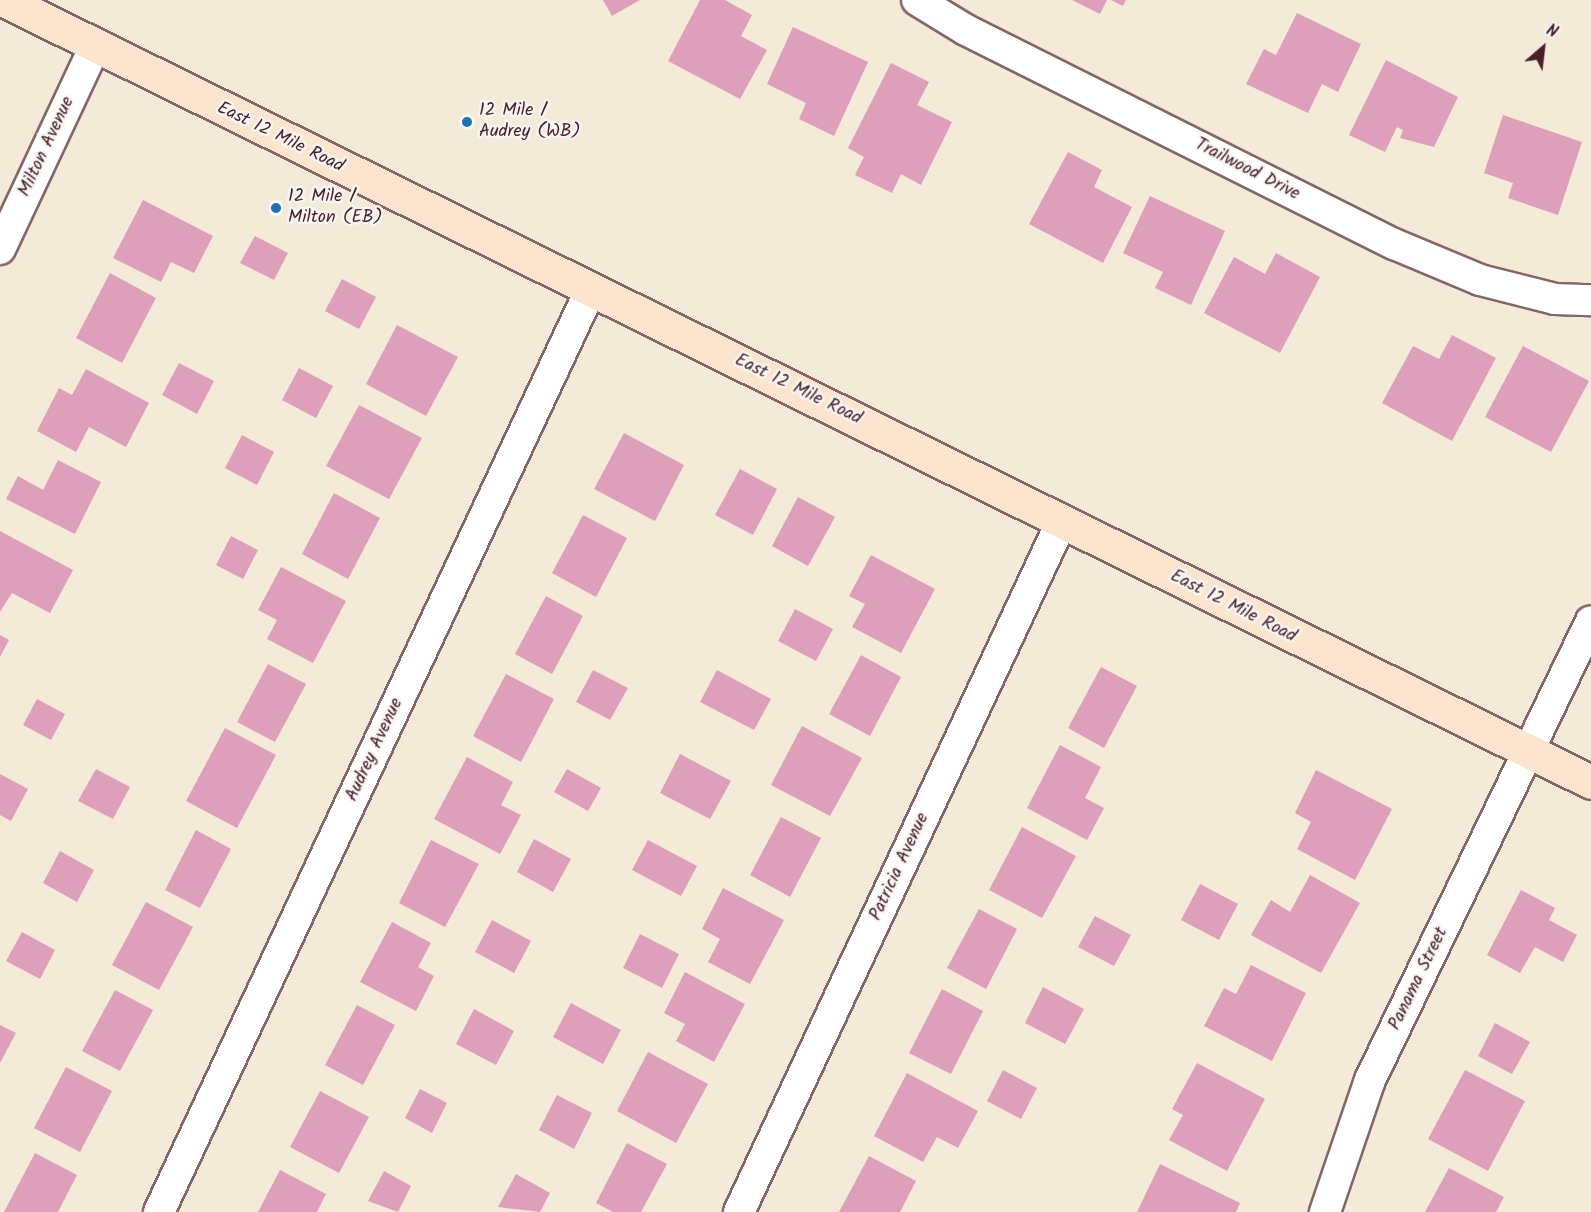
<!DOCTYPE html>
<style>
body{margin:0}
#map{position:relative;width:1591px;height:1212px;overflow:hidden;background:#f3ead8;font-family:Kalam,sans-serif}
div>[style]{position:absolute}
.building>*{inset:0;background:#dd9fba}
.roads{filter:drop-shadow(2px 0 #856668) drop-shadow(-2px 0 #856668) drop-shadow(0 2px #856668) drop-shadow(0 -2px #856668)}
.minor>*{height:30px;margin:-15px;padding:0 15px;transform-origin:15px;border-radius:15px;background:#fff}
.secondary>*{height:33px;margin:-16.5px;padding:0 16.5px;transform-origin:16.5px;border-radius:16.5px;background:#fce5cf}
.dots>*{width:16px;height:16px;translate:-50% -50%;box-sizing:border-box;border:3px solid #f6f6f2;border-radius:50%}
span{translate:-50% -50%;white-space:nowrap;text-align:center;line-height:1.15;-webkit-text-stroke:5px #f6f6f2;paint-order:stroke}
.poi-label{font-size:18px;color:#4a1f2b}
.left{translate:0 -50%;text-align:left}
.street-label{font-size:18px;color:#4a1f2b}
.north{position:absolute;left:1513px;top:18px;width:60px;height:60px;-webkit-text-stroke:4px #f6f6f2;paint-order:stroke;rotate:28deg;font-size:16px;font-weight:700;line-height:24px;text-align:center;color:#4a1f2b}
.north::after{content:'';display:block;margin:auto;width:21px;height:27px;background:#4a1f2b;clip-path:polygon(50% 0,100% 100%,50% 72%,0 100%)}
</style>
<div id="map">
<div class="building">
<i style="clip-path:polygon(603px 0,640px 0,612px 16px)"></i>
<i style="clip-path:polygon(700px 0,725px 0,752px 15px,741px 36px,767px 50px,740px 99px,668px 61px)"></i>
<i style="clip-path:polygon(1072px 0,1107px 0,1100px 14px)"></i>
<i style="clip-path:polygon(1111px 0,1126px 0,1123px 6px)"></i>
<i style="clip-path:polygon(1297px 13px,1361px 44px,1338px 92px,1322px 84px,1308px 113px,1246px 84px,1264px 49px,1276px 55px)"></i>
<i style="clip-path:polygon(793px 27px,868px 62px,834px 136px,799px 119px,806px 103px,767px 84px)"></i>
<i style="clip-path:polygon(1386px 60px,1458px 97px,1434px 147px,1400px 138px,1403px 130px,1397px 127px,1385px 152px,1349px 135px)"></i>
<i style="clip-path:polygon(891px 63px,929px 82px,917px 105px,952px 122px,921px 185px,901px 174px,892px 193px,855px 175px,864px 157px,848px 148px)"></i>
<i style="clip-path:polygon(1503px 115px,1582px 142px,1558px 215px,1508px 198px,1513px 183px,1484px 173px)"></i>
<i style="clip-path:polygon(1068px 152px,1102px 170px,1094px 187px,1132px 207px,1103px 263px,1029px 224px)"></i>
<i style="clip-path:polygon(1150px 196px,1225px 231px,1191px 305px,1155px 288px,1163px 272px,1123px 253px)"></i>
<i style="clip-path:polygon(143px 200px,213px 236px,194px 273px,171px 262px,161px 282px,113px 258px)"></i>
<i style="clip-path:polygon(255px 236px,288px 253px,274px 280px,240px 263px)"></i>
<i style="clip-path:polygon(1276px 253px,1320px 277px,1280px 353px,1204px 313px,1234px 257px,1265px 274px)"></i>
<i style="clip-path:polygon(110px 273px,156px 298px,122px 363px,76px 338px)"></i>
<i style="clip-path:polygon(342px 279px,376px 297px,359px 329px,325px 311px)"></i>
<i style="clip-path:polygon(397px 325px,458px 357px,426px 416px,366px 384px)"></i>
<i style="clip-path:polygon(1452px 335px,1496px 358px,1452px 441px,1382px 403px,1413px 346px,1439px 359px)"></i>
<i style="clip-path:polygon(1523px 346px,1589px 381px,1551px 452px,1485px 417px)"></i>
<i style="clip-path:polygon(179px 363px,214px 381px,197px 414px,162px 395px)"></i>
<i style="clip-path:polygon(299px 368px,333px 386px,316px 418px,282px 400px)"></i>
<i style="clip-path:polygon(86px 369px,149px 403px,126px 447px,89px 427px,76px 452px,37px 431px,59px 388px,72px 395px)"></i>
<i style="clip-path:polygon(359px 405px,422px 438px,389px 499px,326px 466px)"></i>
<i style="clip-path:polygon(624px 433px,684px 465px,655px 521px,594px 489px)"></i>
<i style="clip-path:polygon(242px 435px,274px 452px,257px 485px,225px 468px)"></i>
<i style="clip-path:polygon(58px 460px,101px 482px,75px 534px,6px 499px,18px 476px,43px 490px)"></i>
<i style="clip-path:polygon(740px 469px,777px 489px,753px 535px,715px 515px)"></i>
<i style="clip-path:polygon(334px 493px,380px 518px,348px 579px,302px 554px)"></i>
<i style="clip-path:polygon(798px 497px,835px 517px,808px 566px,772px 546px)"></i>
<i style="clip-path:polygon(583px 515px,627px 538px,596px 597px,552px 573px)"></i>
<i style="clip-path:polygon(0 531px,73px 570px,50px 613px,12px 593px,0 612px)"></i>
<i style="clip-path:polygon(231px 536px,258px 550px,243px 579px,216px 565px)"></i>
<i style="clip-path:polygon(871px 555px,935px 589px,901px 653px,852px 627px,865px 604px,849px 596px)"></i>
<i style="clip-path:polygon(281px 567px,346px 601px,313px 663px,267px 639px,277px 620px,258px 610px)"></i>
<i style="clip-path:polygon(546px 596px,583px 616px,552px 674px,515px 654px)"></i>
<i style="clip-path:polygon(795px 609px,833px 629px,816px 661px,778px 641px)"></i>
<i style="clip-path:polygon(0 635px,9px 640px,0 657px)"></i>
<i style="clip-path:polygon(861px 655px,901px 677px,870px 736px,829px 714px)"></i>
<i style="clip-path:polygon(268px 664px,306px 684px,275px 742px,237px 722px)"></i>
<i style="clip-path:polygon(1101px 667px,1137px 686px,1104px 748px,1068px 728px)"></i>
<i style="clip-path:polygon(593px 670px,628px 688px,610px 720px,576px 702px)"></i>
<i style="clip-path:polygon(717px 670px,771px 699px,754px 730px,700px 702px)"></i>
<i style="clip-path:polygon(506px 674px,554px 699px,521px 762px,473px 736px)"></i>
<i style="clip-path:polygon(37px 699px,65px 714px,51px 740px,23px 725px)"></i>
<i style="clip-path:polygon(802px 726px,862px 758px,830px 816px,771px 785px)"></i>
<i style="clip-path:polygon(225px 728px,276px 755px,237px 828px,186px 801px)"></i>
<i style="clip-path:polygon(1060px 745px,1101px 767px,1085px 798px,1104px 808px,1087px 840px,1027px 808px)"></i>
<i style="clip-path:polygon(680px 754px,731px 781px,710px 819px,660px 793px)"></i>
<i style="clip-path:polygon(467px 757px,513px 782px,501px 805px,521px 815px,500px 854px,434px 819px)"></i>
<i style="clip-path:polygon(96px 769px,130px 787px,113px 819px,78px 801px)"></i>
<i style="clip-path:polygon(567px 769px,601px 788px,588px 811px,554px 792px)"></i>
<i style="clip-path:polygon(1316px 770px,1392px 809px,1355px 880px,1297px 849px,1311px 822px,1295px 813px)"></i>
<i style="clip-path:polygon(0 774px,28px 789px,11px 821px,0 815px)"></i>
<i style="clip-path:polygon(781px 817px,821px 838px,790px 897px,750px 875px)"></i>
<i style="clip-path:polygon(1022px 827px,1076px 856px,1042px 918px,989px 890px)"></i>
<i style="clip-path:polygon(196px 830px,231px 849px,200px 908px,165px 890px)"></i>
<i style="clip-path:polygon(534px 839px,571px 859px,553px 892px,517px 872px)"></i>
<i style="clip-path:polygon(431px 840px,479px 864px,445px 927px,399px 903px)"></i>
<i style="clip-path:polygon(648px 840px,697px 866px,681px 896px,632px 870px)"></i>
<i style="clip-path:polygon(60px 851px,94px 870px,77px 902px,43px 883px)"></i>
<i style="clip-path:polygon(1310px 875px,1360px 903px,1321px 973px,1251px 935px,1271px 900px,1290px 912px)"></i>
<i style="clip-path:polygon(1200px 884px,1238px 904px,1219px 940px,1181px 920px)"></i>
<i style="clip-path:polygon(723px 888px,784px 920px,750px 984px,708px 962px,720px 939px,702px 929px)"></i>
<i style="clip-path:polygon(1521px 890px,1555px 908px,1549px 920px,1577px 935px,1563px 962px,1535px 947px,1520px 973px,1487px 955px)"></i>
<i style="clip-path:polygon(146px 902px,193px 927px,159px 990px,112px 965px)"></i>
<i style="clip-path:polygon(979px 909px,1017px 929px,986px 989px,947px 968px)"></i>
<i style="clip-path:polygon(1095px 916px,1131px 935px,1114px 966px,1078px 947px)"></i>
<i style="clip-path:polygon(492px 920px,531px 941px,514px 973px,475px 952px)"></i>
<i style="clip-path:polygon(392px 922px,431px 943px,418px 967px,434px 976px,416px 1011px,360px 982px)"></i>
<i style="clip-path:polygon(22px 932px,55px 950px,40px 979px,6px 961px)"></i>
<i style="clip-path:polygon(640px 934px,679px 954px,662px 988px,623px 968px)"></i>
<i style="clip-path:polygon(1251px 965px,1306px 993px,1272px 1061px,1204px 1026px,1224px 988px,1236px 994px)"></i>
<i style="clip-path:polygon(685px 972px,745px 1004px,714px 1062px,676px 1041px,685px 1024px,664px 1013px)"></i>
<i style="clip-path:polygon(1043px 987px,1084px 1009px,1065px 1044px,1025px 1023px)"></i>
<i style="clip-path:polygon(942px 989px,983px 1011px,951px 1074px,909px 1053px)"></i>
<i style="clip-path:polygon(115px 990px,153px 1010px,120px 1071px,82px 1051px)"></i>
<i style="clip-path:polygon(571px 1003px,621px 1030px,603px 1064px,553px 1037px)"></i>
<i style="clip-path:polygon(357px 1005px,395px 1025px,363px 1085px,325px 1065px)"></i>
<i style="clip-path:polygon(474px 1009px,514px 1031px,496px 1065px,456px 1044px)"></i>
<i style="clip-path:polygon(1495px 1023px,1530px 1042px,1512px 1074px,1478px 1056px)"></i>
<i style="clip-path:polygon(0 1025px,16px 1033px,0 1063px)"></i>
<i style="clip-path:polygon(648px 1052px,708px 1084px,676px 1143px,617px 1111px)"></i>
<i style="clip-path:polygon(1197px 1063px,1265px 1099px,1227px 1171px,1169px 1140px,1183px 1115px,1172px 1109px)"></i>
<i style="clip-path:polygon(66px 1067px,112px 1091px,80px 1152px,34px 1128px)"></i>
<i style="clip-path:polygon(1003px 1070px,1037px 1088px,1021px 1119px,987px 1101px)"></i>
<i style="clip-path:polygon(1465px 1070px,1525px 1101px,1488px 1171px,1428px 1139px)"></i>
<i style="clip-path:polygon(907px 1073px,978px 1111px,958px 1148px,937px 1137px,923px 1162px,874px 1136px)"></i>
<i style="clip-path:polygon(420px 1089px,447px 1103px,432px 1133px,405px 1118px)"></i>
<i style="clip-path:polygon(320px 1091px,369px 1117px,339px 1173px,290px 1147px)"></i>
<i style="clip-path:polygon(557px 1095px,592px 1113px,574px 1149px,539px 1130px)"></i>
<i style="clip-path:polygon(627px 1143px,667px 1164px,641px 1212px,613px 1212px,596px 1203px)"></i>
<i style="clip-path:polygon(35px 1153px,77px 1175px,58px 1212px,4px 1212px)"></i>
<i style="clip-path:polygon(869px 1156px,916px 1181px,900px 1212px,839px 1212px)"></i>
<i style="clip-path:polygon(1160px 1164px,1240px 1203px,1236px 1212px,1137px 1212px)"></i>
<i style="clip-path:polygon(1449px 1168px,1504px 1197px,1496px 1212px,1425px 1212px)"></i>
<i style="clip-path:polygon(280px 1170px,326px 1194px,317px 1212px,258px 1212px)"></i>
<i style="clip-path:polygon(384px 1171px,411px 1186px,398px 1212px,368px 1201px)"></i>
<i style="clip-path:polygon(516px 1174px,550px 1193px,540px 1212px,498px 1207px)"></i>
</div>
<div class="roads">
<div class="minor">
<i style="left:917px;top:0;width:57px;rotate:31.5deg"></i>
<i style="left:966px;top:30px;width:479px;rotate:26.6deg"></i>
<i style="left:1394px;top:244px;width:93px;rotate:22.7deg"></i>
<i style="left:1480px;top:280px;width:77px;rotate:14.2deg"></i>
<i style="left:1555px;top:299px;width:36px;rotate:2deg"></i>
<i style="left:0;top:249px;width:224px;rotate:-64.9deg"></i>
<i style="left:159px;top:1212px;width:1019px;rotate:-64.92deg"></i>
<i style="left:739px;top:1212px;width:763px;rotate:-64.95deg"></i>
<i style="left:1325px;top:1212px;width:139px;rotate:-71.2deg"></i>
<i style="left:1370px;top:1080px;width:509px;rotate:-64.29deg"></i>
</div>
<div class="secondary">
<i style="left:4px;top:0;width:1769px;rotate:26.23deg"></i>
</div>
</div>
<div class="dots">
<i style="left:467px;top:122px;background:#1f6fb2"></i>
<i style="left:276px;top:208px;background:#1f6fb2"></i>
</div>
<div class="poi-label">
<span class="left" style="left:479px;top:122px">12 Mile /<br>Audrey (WB)</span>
<span class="left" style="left:288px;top:208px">12 Mile /<br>Milton (EB)</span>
</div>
<div class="street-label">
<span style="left:280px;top:138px;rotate:26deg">East 12 Mile Road</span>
<span style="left:47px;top:147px;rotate:-65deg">Milton Avenue</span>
<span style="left:1247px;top:170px;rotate:27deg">Trailwood Drive</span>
<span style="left:798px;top:390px;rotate:26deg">East 12 Mile Road</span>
<span style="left:1233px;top:607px;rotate:27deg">East 12 Mile Road</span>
<span style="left:375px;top:750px;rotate:-65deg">Audrey Avenue</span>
<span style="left:900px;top:867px;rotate:-65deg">Patricia Avenue</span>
<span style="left:1419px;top:979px;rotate:-64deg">Panama Street</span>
</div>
<div class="north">N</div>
</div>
